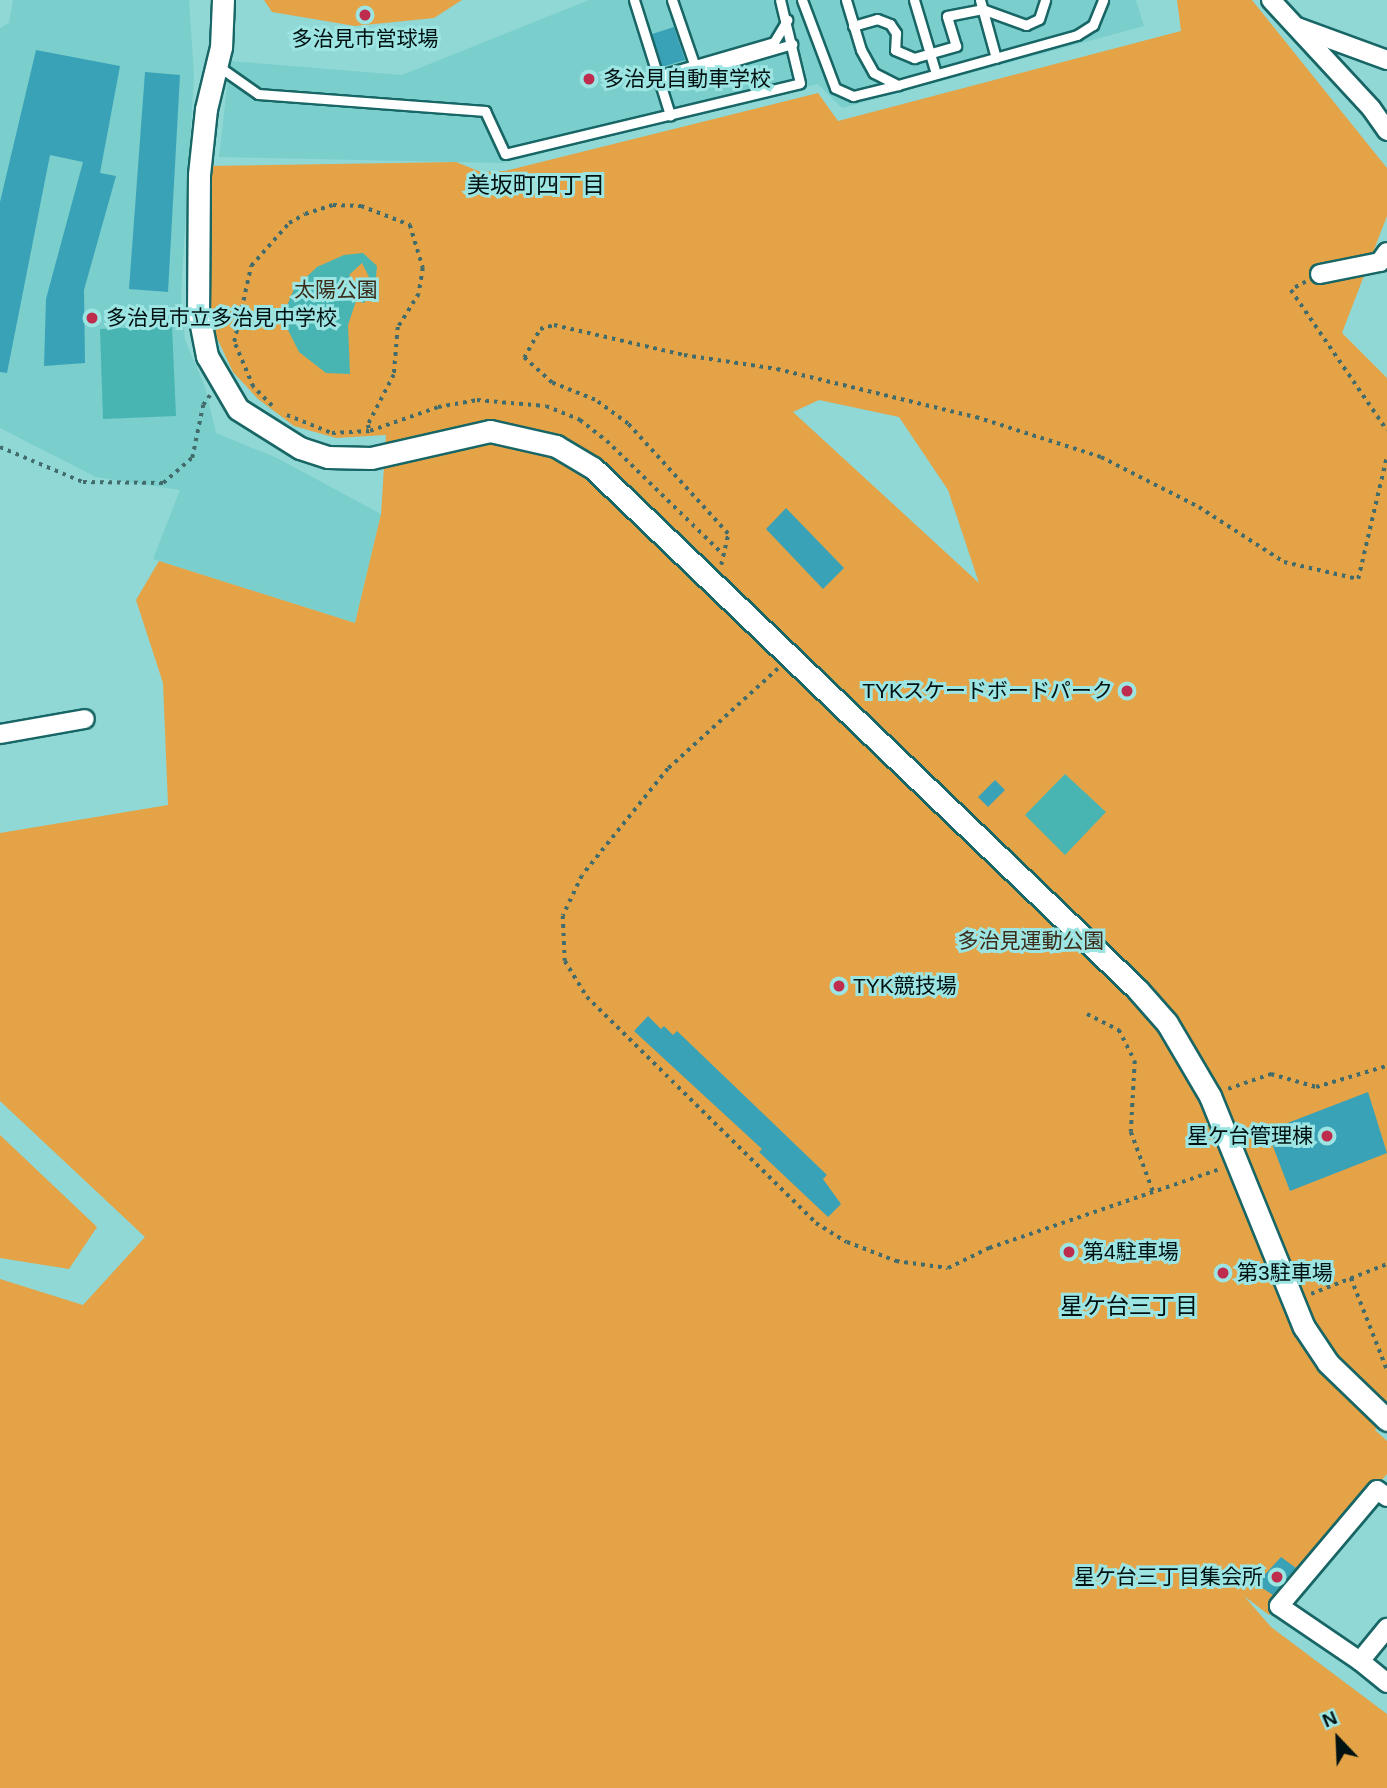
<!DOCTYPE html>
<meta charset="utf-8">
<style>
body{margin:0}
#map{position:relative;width:1387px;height:1788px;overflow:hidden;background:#90d8d6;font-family:Arial,"Noto Sans JP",sans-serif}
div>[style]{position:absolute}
.built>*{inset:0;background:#7acecc}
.green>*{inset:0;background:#e3a346}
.water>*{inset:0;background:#49b5b3}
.building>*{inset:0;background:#3aa2b7}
.path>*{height:3.5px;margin-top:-1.75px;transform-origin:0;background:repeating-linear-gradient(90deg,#416c6b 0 3.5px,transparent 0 8.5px)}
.roads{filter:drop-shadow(2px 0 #186665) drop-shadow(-2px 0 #186665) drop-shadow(0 2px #186665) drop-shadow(0 -2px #186665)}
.service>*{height:9px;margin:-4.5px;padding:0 4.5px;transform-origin:4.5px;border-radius:4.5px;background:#fff}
.minor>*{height:18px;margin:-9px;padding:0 9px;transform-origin:9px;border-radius:9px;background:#fff}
.tertiary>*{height:21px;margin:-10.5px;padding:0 10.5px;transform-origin:10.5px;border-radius:10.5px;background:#fff}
.dots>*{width:19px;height:19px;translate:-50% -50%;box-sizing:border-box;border:4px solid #9de5e3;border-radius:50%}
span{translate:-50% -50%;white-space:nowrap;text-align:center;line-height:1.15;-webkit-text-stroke:6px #9de5e3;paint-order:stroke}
.poi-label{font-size:21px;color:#001212}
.left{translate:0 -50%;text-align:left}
.right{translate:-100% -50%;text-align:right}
.park-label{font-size:21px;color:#3c2d1a}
.neighbourhood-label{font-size:23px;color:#001212}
.north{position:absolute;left:1303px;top:1704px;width:70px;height:70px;-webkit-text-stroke:5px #9de5e3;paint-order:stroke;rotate:337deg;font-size:19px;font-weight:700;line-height:28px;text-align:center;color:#001212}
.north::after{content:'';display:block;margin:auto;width:24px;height:32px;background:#001212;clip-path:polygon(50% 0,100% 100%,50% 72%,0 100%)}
</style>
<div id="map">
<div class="built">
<i style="clip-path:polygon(13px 0,189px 0,194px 75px,181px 296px,185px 340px,205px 387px,216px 433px,277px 458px,381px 514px,355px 623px,153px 559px,180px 490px,96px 477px,0 428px,0 28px,9px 23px)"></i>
<i style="clip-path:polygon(589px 0,1136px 0,1144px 26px,842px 108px,818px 84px,503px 163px,219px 157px,230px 61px,402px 75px)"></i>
</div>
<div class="green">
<i style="clip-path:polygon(264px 0,462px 0,434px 18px,355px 26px,272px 12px)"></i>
<i style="clip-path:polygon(evenodd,1177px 0,1252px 0,1387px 168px,1387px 216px,1342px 333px,1387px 378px,1387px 1415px,1375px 1430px,1387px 1441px,1387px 1474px,1269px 1615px,1244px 1596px,1271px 1627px,1387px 1714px,1387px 1788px,0 1788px,0 1279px,83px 1305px,145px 1237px,0 1101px,0 833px,168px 805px,163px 683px,136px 600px,159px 561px,355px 623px,381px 514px,386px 435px,336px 438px,294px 426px,258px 399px,233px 372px,207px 317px,206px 166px,456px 162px,481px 172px,505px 171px,818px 93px,838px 121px,1181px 31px,1177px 0,819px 400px,899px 417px,948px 490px,979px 583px,793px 412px,819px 400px)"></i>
<i style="clip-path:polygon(0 1135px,97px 1227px,69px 1269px,0 1258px)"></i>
</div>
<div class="water">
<i style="clip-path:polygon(363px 253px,377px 266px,376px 277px,373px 285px,362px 263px,349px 275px,368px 297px,364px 303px,356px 301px,348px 325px,350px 374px,326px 373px,299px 352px,287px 328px,286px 308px,294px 289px,317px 267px,344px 255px)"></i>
<i style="clip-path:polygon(172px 326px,176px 416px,103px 419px,100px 329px)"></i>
<i style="clip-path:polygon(1065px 774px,1106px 812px,1065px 855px,1025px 815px)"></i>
</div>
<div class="building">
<i style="clip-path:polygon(674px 27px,685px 60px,662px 67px,652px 34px)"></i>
<i style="clip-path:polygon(36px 50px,120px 66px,100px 173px,116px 176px,84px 290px,85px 363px,44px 366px,46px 299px,83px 162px,50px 155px,7px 373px,0 372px,0 202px)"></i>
<i style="clip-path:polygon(145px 72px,180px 75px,168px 292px,129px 289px)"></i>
<i style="clip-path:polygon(786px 508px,844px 568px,823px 589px,766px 529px)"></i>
<i style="clip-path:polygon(995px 780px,1005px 790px,988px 807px,978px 797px)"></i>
<i style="clip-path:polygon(648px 1016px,661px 1029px,664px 1026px,673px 1035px,677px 1031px,827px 1175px,823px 1179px,841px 1204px,828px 1217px,759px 1152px,762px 1149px,634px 1031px)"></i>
<i style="clip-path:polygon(1368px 1092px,1387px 1153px,1290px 1191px,1267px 1131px)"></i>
<i style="clip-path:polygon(1281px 1557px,1296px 1568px,1273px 1595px,1256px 1584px)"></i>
</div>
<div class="path">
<i style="left:1306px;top:282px;width:17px;rotate:152deg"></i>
<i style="left:1291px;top:290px;width:170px;rotate:55.6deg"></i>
<i style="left:272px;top:406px;width:27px;rotate:-135deg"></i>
<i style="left:253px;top:387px;width:49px;rotate:-112.9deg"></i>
<i style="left:234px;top:342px;width:78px;rotate:-77.4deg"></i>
<i style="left:251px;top:266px;width:57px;rotate:-48.5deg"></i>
<i style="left:289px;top:223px;width:18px;rotate:-29deg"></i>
<i style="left:305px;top:214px;width:29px;rotate:-18deg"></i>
<i style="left:333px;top:205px;width:28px;rotate:2deg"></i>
<i style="left:361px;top:206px;width:53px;rotate:21.2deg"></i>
<i style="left:410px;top:225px;width:45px;rotate:73.2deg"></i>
<i style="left:423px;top:268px;width:26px;rotate:99deg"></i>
<i style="left:419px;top:294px;width:39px;rotate:122deg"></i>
<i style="left:398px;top:327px;width:48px;rotate:94.8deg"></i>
<i style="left:394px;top:375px;width:56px;rotate:117.5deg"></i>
<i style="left:368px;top:425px;width:6px;rotate:72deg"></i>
<i style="left:287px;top:415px;width:48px;rotate:21.8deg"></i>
<i style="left:332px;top:433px;width:38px;rotate:-3deg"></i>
<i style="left:370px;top:431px;width:72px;rotate:-19.4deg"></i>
<i style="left:438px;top:407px;width:40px;rotate:-10deg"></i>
<i style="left:477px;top:400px;width:69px;rotate:5deg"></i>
<i style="left:546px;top:406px;width:37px;rotate:22deg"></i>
<i style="left:580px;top:420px;width:34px;rotate:38deg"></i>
<i style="left:607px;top:441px;width:163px;rotate:44.3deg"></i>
<i style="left:0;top:447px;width:90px;rotate:22.9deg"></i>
<i style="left:83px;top:482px;width:80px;rotate:0.7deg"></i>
<i style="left:163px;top:483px;width:38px;rotate:-41deg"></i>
<i style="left:192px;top:458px;width:54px;rotate:-78.3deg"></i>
<i style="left:203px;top:405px;width:12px;rotate:-55deg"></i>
<i style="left:721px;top:565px;width:32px;rotate:-77deg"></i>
<i style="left:728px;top:534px;width:149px;rotate:-132.3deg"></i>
<i style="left:628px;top:424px;width:41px;rotate:-144deg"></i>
<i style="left:595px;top:400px;width:46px;rotate:-158.4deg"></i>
<i style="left:552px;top:383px;width:38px;rotate:-138deg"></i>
<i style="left:524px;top:358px;width:33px;rotate:-61deg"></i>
<i style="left:540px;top:329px;width:15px;rotate:-16deg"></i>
<i style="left:554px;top:325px;width:133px;rotate:13deg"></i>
<i style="left:684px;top:355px;width:94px;rotate:8.6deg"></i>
<i style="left:777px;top:369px;width:205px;rotate:13.6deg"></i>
<i style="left:976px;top:417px;width:131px;rotate:17.7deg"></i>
<i style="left:1101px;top:457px;width:110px;rotate:27deg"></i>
<i style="left:1199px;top:507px;width:101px;rotate:32.9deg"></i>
<i style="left:1284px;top:562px;width:76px;rotate:12.9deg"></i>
<i style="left:1358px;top:579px;width:127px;rotate:-76.8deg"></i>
<i style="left:778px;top:669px;width:149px;rotate:137.7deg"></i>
<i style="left:668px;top:769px;width:137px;rotate:128.8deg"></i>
<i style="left:582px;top:876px;width:44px;rotate:115.4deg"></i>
<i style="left:563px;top:916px;width:45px;rotate:87.5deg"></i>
<i style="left:565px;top:961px;width:42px;rotate:58.6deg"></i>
<i style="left:587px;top:997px;width:322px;rotate:44.6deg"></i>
<i style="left:816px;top:1223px;width:36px;rotate:32deg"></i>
<i style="left:847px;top:1242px;width:53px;rotate:21.2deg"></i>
<i style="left:896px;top:1261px;width:52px;rotate:7.7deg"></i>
<i style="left:948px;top:1268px;width:46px;rotate:-26deg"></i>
<i style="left:989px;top:1248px;width:246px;rotate:-18.9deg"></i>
<i style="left:1087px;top:1014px;width:36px;rotate:27deg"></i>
<i style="left:1119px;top:1030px;width:35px;rotate:63deg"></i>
<i style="left:1135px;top:1061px;width:71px;rotate:93.2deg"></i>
<i style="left:1131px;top:1132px;width:63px;rotate:69.6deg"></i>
<i style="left:1228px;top:1089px;width:46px;rotate:-19.2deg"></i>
<i style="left:1271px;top:1074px;width:47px;rotate:16.1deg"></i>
<i style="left:1316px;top:1087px;width:74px;rotate:-16.5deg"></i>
<i style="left:1351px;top:1278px;width:99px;rotate:68.6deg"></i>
<i style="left:1311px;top:1294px;width:82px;rotate:-21.5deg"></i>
</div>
<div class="roads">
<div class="service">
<i style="left:634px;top:0;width:121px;rotate:72.6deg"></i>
<i style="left:672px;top:0;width:68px;rotate:71deg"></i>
<i style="left:802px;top:0;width:94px;rotate:69.4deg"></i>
<i style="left:835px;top:88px;width:20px;rotate:24deg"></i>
<i style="left:853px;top:96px;width:46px;rotate:-13.7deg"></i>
<i style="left:846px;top:0;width:52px;rotate:73.3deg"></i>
<i style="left:861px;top:50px;width:26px;rotate:61deg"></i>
<i style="left:874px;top:73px;width:27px;rotate:27deg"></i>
<i style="left:898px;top:85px;width:186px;rotate:-15.6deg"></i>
<i style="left:1077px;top:35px;width:19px;rotate:-32deg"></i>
<i style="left:1093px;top:25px;width:27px;rotate:-68deg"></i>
<i style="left:914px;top:0;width:77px;rotate:73.4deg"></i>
<i style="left:980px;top:0;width:60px;rotate:74.6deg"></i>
<i style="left:853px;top:26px;width:25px;rotate:-16deg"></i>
<i style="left:877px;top:19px;width:14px;rotate:21deg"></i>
<i style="left:890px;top:24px;width:11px;rotate:56deg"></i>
<i style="left:896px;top:33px;width:17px;rotate:93deg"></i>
<i style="left:895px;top:50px;width:21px;rotate:23deg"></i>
<i style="left:914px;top:58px;width:44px;rotate:-15.9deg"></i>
<i style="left:956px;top:46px;width:31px;rotate:-107deg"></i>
<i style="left:947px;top:16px;width:36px;rotate:-11deg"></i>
<i style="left:982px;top:9px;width:47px;rotate:20deg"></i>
<i style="left:1026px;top:25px;width:14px;rotate:-25deg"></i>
<i style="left:1039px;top:19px;width:20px;rotate:-72deg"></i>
<i style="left:218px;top:66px;width:49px;rotate:35deg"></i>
<i style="left:258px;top:94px;width:228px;rotate:4.3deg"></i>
<i style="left:485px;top:111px;width:47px;rotate:65.1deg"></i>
<i style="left:505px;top:154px;width:303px;rotate:-13.5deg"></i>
<i style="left:800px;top:83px;width:85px;rotate:-103.5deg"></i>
<i style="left:657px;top:76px;width:122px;rotate:-16.2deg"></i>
<i style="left:774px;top:42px;width:26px;rotate:-59deg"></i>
<i style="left:659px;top:83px;width:139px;rotate:-16.3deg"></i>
</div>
<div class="minor">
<i style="left:1271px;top:0;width:147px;rotate:47.2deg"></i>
<i style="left:1371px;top:108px;width:28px;rotate:55deg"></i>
<i style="left:1297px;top:27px;width:96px;rotate:20.1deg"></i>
<i style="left:1320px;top:274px;width:61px;rotate:-11.3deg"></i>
<i style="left:1380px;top:262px;width:12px;rotate:-55deg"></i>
<i style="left:0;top:734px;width:86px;rotate:-10deg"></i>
<i style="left:1387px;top:1497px;width:12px;rotate:-145deg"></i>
<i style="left:1377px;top:1490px;width:152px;rotate:130.2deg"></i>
<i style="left:1279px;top:1606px;width:98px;rotate:34.2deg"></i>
<i style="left:1360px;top:1661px;width:43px;rotate:-50.7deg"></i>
<i style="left:1360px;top:1661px;width:35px;rotate:39deg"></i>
</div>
<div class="tertiary">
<i style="left:223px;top:0;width:47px;rotate:92.4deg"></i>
<i style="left:221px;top:47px;width:64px;rotate:103.6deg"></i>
<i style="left:206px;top:109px;width:65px;rotate:96.1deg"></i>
<i style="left:199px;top:174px;width:136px;rotate:90.4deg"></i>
<i style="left:198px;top:310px;width:47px;rotate:78.9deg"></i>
<i style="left:207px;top:356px;width:61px;rotate:59.7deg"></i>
<i style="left:238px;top:409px;width:73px;rotate:32.2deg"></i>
<i style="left:300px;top:448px;width:29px;rotate:18deg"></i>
<i style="left:328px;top:457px;width:43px;rotate:1.3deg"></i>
<i style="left:371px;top:458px;width:122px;rotate:-12.8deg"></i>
<i style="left:490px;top:431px;width:68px;rotate:12.8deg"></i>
<i style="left:556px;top:446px;width:43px;rotate:30.7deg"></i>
<i style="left:593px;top:468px;width:753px;rotate:43.76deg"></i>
<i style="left:1137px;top:989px;width:45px;rotate:48.6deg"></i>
<i style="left:1167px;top:1023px;width:85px;rotate:59.5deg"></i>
<i style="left:1210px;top:1096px;width:249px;rotate:67.9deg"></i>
<i style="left:1304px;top:1327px;width:43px;rotate:56.3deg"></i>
<i style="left:1328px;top:1363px;width:82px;rotate:44deg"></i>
</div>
</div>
<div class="dots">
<i style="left:365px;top:15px;background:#be2d4e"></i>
<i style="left:589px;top:79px;background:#be2d4e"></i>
<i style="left:92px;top:318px;background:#be2d4e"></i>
<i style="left:1127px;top:691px;background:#be2d4e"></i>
<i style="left:839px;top:986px;background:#be2d4e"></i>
<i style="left:1327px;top:1136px;background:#be2d4e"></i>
<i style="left:1069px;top:1252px;background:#be2d4e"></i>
<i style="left:1223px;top:1273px;background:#be2d4e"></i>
<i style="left:1277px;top:1577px;background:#be2d4e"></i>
</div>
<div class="poi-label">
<span style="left:365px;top:39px">多治見市営球場</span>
<span class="left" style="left:603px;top:79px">多治見自動車学校</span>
<span class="left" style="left:106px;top:318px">多治見市立多治見中学校</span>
<span class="right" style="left:1113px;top:691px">TYKスケードボードパーク</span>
<span class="left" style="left:853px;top:986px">TYK競技場</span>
<span class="right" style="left:1313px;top:1136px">星ケ台管理棟</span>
<span class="left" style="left:1083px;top:1252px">第4駐車場</span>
<span class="left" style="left:1237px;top:1273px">第3駐車場</span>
<span class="right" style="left:1263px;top:1577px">星ケ台三丁目集会所</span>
</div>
<div class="park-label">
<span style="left:336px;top:290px">太陽公園</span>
<span style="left:1031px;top:941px">多治見運動公園</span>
</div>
<div class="neighbourhood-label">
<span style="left:536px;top:185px">美坂町四丁目</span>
<span style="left:1129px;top:1306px">星ケ台三丁目</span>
</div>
<div class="north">N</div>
</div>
